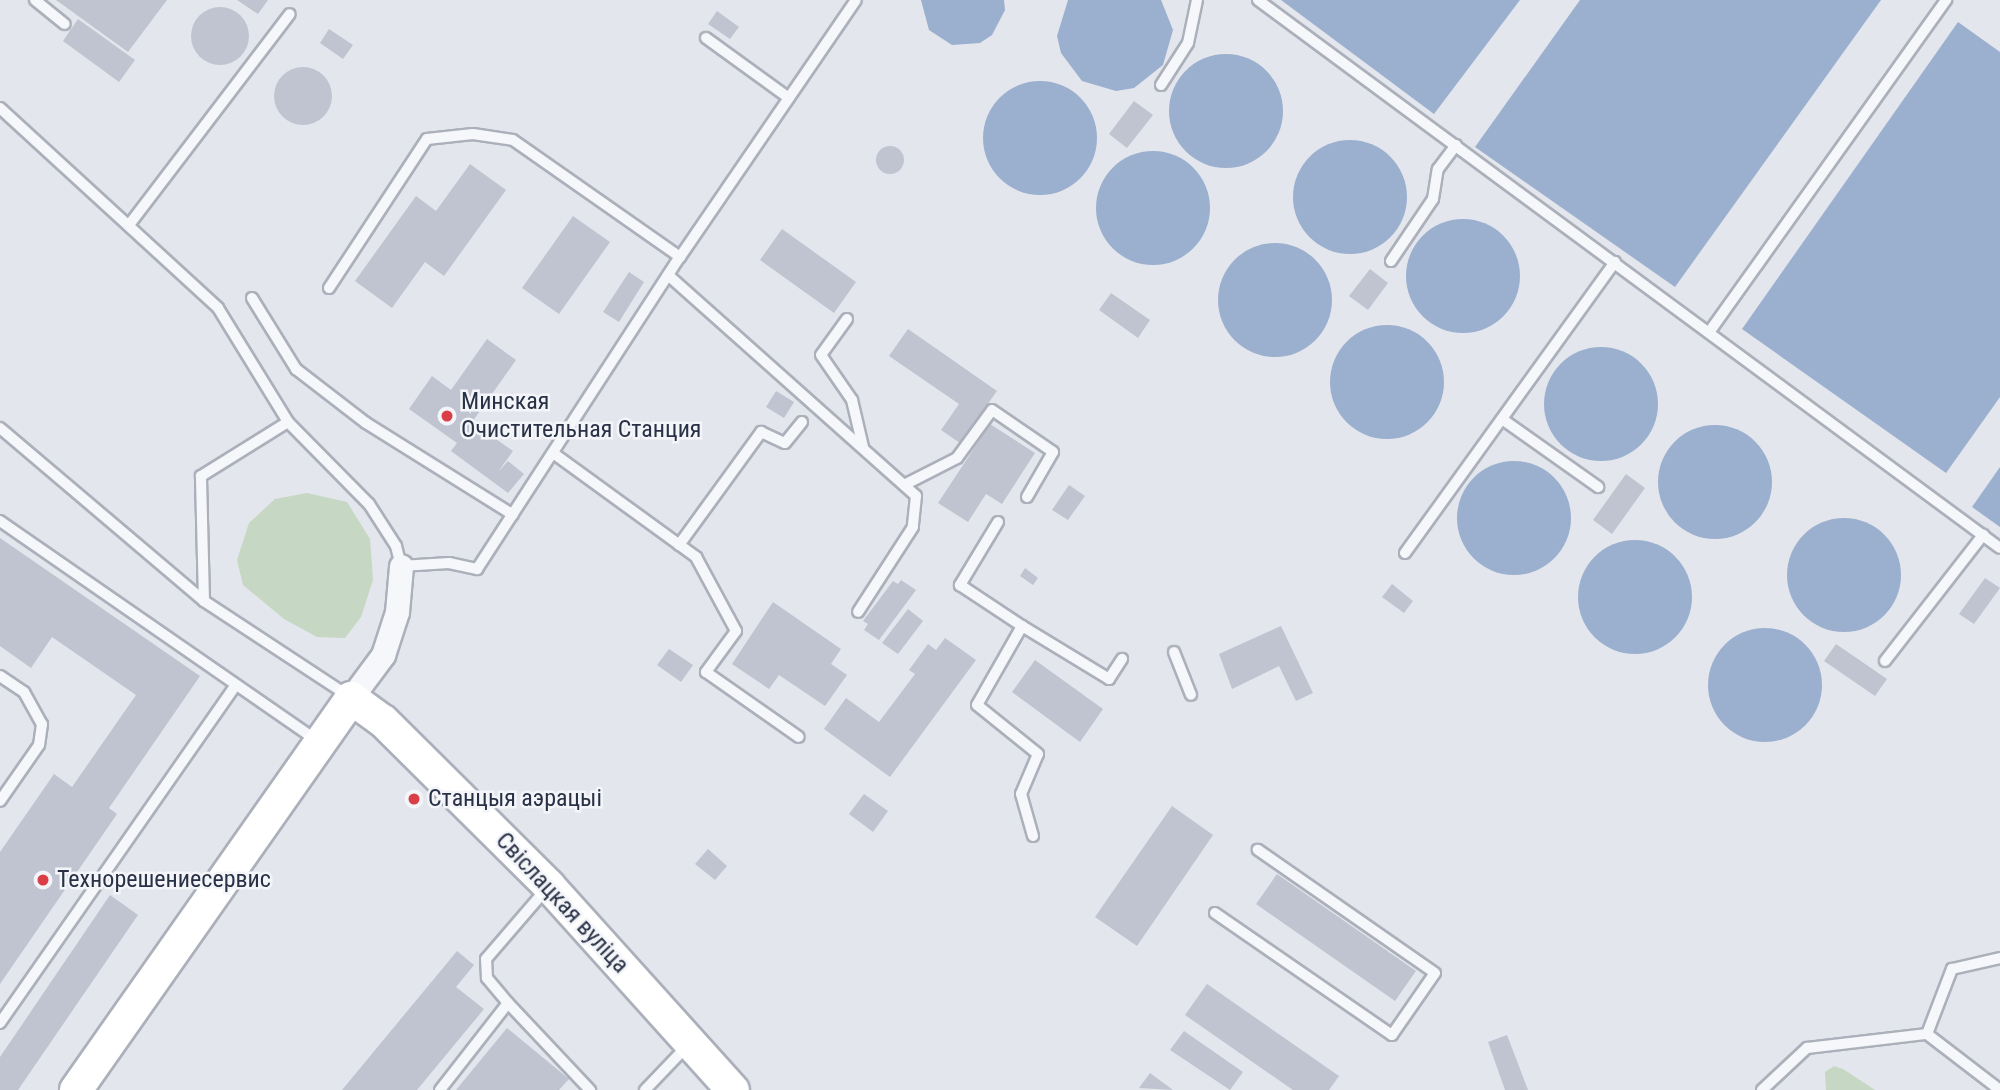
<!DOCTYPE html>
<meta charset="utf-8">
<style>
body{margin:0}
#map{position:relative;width:2000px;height:1090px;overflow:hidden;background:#e3e6ec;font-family:"Roboto Condensed",sans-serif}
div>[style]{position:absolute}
.green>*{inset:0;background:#c6d7c3}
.water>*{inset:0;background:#9bafcf}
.round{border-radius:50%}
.building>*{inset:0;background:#c0c4d0}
.roads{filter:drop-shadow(2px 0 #abb0ba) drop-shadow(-2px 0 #abb0ba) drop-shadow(0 2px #abb0ba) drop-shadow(0 -2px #abb0ba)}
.lane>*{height:10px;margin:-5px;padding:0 5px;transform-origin:5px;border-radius:5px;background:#f6f7fa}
.street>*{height:23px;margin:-11.5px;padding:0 11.5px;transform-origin:11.5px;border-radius:11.5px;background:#f6f7fa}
.secondary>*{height:32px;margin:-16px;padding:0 16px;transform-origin:16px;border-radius:16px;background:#fff}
.dots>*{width:19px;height:19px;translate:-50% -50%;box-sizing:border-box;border:4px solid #f3f5f9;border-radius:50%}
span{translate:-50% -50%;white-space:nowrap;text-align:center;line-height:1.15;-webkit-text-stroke:5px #f3f5f9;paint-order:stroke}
.poi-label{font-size:24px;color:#293146}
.left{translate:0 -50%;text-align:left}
.street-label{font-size:24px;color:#293146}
</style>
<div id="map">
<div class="green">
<i style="clip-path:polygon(307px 493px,347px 502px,370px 539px,373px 580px,361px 617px,345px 638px,317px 637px,284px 619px,243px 585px,237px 560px,249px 523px,275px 499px)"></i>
<i style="clip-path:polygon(1834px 1066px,1843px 1069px,1875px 1090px,1826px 1090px,1825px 1072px)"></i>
</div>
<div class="water">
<i style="clip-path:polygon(921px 0,1004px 0,1005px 10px,992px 35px,980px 43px,952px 45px,929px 30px)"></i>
<i style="clip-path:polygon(1068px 0,1161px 0,1173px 30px,1163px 65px,1134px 88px,1116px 91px,1082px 81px,1061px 53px,1057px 36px)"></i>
<i style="clip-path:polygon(1281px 0,1520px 0,1434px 114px)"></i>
<i style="clip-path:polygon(1580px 0,1881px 0,1675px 287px,1475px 147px)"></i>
<i style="clip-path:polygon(1958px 22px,2000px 52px,2000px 397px,1946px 473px,1742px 329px)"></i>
<i class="round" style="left:1169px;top:54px;width:114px;height:114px"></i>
<i class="round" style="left:983px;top:81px;width:114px;height:114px"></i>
<i class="round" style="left:1293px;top:140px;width:114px;height:114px"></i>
<i class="round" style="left:1096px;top:151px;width:114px;height:114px"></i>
<i class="round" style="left:1406px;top:219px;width:114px;height:114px"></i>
<i class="round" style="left:1218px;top:243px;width:114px;height:114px"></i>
<i class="round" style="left:1330px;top:325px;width:114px;height:114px"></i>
<i class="round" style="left:1544px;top:347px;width:114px;height:114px"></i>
<i class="round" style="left:1658px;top:425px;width:114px;height:114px"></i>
<i class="round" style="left:1457px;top:461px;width:114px;height:114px"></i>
<i style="clip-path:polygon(2000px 467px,2000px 527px,1972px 507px)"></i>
<i class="round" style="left:1787px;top:518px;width:114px;height:114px"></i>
<i class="round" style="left:1578px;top:540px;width:114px;height:114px"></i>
<i class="round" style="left:1708px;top:628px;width:114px;height:114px"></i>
</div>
<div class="building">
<i style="clip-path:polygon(56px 0,167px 0,128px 52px)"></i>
<i style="clip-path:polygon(237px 0,268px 0,258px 14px)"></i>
<i class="round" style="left:191px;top:7px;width:58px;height:58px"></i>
<i style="clip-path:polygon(717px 11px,739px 27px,730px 39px,708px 24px)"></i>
<i style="clip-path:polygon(78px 19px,135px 60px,119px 82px,63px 41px)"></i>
<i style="clip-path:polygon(329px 29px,353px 45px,343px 59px,320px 43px)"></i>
<i class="round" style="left:274px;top:67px;width:58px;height:58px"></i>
<i style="clip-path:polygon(1134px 101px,1153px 115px,1127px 148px,1109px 134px)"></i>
<i class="round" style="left:876px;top:146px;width:28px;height:28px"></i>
<i style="clip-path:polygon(470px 164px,506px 190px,444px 276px,425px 262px,392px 308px,355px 281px,416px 196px,436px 211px)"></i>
<i style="clip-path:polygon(573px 216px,610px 242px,559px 314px,522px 288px)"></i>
<i style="clip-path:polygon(782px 229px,856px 282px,834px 313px,760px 260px)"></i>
<i style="clip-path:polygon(1370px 269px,1388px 283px,1368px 310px,1349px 296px)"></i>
<i style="clip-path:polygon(629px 272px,644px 282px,619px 322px,603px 312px)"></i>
<i style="clip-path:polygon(1111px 293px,1150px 320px,1138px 338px,1099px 310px)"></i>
<i style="clip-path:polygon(908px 329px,997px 391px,960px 443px,941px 430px,959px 404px,889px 356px)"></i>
<i style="clip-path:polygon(487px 339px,516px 360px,472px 422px,513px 451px,498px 472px,508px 461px,524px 474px,508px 493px,451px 451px,457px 443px,409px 409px,432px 376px,451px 390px)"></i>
<i style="clip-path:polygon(776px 391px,794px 402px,784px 418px,766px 407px)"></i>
<i style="clip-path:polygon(990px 424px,1035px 453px,1002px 504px,986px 494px,968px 522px,938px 503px)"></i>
<i style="clip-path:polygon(1626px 474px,1645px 488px,1612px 534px,1593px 520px)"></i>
<i style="clip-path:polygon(1069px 485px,1085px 496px,1068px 520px,1052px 510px)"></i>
<i style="clip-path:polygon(0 538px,200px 676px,109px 808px,117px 814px,0 984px,0 852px,54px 774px,72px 787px,136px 695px,52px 637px,31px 668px,0 646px)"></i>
<i style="clip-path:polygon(1025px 568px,1038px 578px,1033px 585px,1020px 576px)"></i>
<i style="clip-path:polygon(1985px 578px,2000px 588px,1974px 624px,1959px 614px)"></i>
<i style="clip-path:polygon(901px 580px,916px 590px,879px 640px,864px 630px,868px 624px,863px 621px,893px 581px,898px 584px)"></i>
<i style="clip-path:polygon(1392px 584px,1413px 601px,1404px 613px,1382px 597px)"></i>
<i style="clip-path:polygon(773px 602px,841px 649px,831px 664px,847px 675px,825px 706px,779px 675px,769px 689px,732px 664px)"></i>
<i style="clip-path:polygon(908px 609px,923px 621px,898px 654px,882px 643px)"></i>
<i style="clip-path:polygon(1281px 626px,1313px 693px,1296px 701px,1279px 666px,1232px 689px,1219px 654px)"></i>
<i style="clip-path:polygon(945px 638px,976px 660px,890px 777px,824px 729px,846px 698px,879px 722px,915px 674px,909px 670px,928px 644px,936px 650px)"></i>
<i style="clip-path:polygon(1836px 644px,1887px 679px,1875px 696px,1824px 661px)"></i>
<i style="clip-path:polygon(669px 649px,693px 665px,681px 682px,657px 665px)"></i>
<i style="clip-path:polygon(1035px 660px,1103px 709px,1080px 742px,1012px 692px)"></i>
<i style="clip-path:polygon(864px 794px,888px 811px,873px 832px,849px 814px)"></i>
<i style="clip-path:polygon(1172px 806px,1213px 835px,1137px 946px,1095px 917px)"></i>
<i style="clip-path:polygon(708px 849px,727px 866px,715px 880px,695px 864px)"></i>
<i style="clip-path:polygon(1277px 874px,1416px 971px,1395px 1001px,1256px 904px)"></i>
<i style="clip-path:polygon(110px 895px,138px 915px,18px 1090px,0 1090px,0 1057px)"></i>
<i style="clip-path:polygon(457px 951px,474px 965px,456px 987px,484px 1009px,417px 1090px,342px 1090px)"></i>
<i style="clip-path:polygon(1207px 984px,1339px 1076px,1329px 1090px,1293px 1090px,1185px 1015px)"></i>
<i style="clip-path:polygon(507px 1028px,569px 1079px,559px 1090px,456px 1090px)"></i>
<i style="clip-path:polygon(1184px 1031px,1243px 1072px,1230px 1090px,1170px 1050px)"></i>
<i style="clip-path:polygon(1507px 1035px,1528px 1090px,1505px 1090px,1488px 1042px)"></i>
<i style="clip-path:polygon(1150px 1073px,1173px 1090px,1139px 1088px)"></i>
</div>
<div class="roads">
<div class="lane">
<i style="left:35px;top:0;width:38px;rotate:39deg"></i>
<i style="left:1258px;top:0;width:922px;rotate:36.45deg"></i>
<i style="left:706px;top:38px;width:102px;rotate:35.9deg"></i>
<i style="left:1161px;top:85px;width:50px;rotate:-57.3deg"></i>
<i style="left:1188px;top:43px;width:44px;rotate:-78.2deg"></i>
<i style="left:0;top:108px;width:296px;rotate:42.5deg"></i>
<i style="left:218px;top:308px;width:134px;rotate:58.4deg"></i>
<i style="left:288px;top:422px;width:115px;rotate:45.4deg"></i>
<i style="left:369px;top:504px;width:50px;rotate:57.3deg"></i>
<i style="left:396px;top:546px;width:21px;rotate:76deg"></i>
<i style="left:401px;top:566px;width:48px;rotate:-3.6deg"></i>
<i style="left:449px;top:563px;width:29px;rotate:12deg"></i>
<i style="left:477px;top:569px;width:372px;rotate:-57deg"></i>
<i style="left:680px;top:257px;width:311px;rotate:-55.6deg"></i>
<i style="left:129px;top:225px;width:265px;rotate:-52.7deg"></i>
<i style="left:1391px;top:261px;width:75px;rotate:-55.9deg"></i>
<i style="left:1433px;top:199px;width:30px;rotate:-81deg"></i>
<i style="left:1438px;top:169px;width:30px;rotate:-53deg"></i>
<i style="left:668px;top:275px;width:332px;rotate:41.7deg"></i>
<i style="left:916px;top:496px;width:31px;rotate:96deg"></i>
<i style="left:913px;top:527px;width:101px;rotate:122.9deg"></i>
<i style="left:329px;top:288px;width:178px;rotate:-56.7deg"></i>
<i style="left:427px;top:139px;width:46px;rotate:-6.2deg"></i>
<i style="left:473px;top:134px;width:40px;rotate:8.5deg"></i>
<i style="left:513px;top:140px;width:204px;rotate:35deg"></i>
<i style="left:252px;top:298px;width:84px;rotate:58.2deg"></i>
<i style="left:296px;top:369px;width:88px;rotate:37.6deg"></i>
<i style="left:366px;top:423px;width:173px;rotate:32deg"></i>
<i style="left:847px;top:319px;width:44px;rotate:125.8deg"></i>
<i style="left:821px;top:355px;width:55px;rotate:55.4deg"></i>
<i style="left:852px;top:400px;width:48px;rotate:76.8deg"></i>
<i style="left:1710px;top:331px;width:407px;rotate:-54.5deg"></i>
<i style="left:1502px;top:419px;width:118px;rotate:35.3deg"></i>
<i style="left:0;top:428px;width:267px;rotate:40.3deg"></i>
<i style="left:204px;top:601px;width:175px;rotate:33.3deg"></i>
<i style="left:553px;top:453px;width:177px;rotate:36deg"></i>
<i style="left:696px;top:557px;width:84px;rotate:61.6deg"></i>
<i style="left:736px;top:631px;width:51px;rotate:126.2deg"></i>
<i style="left:706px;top:672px;width:113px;rotate:35deg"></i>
<i style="left:906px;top:484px;width:57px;rotate:-27deg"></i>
<i style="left:957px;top:458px;width:59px;rotate:-53.9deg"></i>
<i style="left:992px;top:410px;width:74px;rotate:34.5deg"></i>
<i style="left:1053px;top:452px;width:52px;rotate:120deg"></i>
<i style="left:0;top:521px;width:387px;rotate:34.7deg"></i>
<i style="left:998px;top:522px;width:74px;rotate:121.1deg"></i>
<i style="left:960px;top:585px;width:74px;rotate:33.5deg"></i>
<i style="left:679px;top:545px;width:140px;rotate:-54deg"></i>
<i style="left:761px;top:432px;width:26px;rotate:25deg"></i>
<i style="left:785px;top:443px;width:27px;rotate:-51deg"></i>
<i style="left:1405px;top:553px;width:359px;rotate:-54.2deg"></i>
<i style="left:204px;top:601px;width:125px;rotate:-91.4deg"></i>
<i style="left:201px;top:476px;width:102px;rotate:-31.8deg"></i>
<i style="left:1174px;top:652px;width:46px;rotate:68.4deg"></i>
<i style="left:1885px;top:661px;width:160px;rotate:-52.1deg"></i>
<i style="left:0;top:676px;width:29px;rotate:34deg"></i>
<i style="left:24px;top:692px;width:37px;rotate:61deg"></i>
<i style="left:42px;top:724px;width:21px;rotate:98deg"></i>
<i style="left:39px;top:745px;width:68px;rotate:124.9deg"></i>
<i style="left:1033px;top:836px;width:44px;rotate:-105.9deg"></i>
<i style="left:1021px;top:794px;width:43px;rotate:-67deg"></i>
<i style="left:1038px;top:754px;width:78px;rotate:-141.2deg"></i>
<i style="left:977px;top:705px;width:91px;rotate:-60.3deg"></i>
<i style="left:1022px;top:626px;width:102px;rotate:31.3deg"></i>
<i style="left:1109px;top:679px;width:24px;rotate:-57deg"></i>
<i style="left:1215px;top:913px;width:215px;rotate:34.6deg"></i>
<i style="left:1392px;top:1035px;width:75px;rotate:-55.3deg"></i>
<i style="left:1435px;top:973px;width:216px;rotate:-145.2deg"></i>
<i style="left:508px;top:1003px;width:33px;rotate:-130deg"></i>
<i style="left:487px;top:978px;width:19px;rotate:-93deg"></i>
<i style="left:486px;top:959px;width:94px;rotate:-49.3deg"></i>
<i style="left:0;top:1023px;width:412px;rotate:-55.1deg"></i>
<i style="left:1927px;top:1034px;width:70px;rotate:-69deg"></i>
<i style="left:1952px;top:969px;width:49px;rotate:-12.9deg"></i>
<i style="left:440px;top:1090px;width:110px;rotate:-52deg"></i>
<i style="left:508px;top:1003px;width:120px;rotate:46.7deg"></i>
<i style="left:645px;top:1090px;width:64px;rotate:-46.3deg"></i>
<i style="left:1762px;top:1090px;width:62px;rotate:-43deg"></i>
<i style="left:1807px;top:1048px;width:121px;rotate:-6.7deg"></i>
<i style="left:1927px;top:1034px;width:92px;rotate:37.5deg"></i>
</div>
<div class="street">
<i style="left:351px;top:698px;width:54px;rotate:-53.3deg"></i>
<i style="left:383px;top:655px;width:45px;rotate:-72deg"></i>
<i style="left:397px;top:612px;width:46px;rotate:-85deg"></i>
</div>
<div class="secondary">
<i style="left:76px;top:1090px;width:479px;rotate:-54.9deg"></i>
<i style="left:351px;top:698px;width:39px;rotate:36deg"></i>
<i style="left:383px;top:721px;width:234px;rotate:44.8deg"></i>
<i style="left:549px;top:886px;width:275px;rotate:48deg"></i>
</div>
</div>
<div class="dots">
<i style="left:447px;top:416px;background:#da3f48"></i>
<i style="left:414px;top:799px;background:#da3f48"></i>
<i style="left:43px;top:880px;background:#da3f48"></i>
</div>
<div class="poi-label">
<span class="left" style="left:461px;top:416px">Минская<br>Очистительная Станция</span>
<span class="left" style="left:428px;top:799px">Станцыя аэрацыі</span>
<span class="left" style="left:57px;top:880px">Технорешениесервис</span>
</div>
<div class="street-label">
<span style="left:562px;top:903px;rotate:47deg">Свіслацкая вуліца</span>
</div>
</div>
